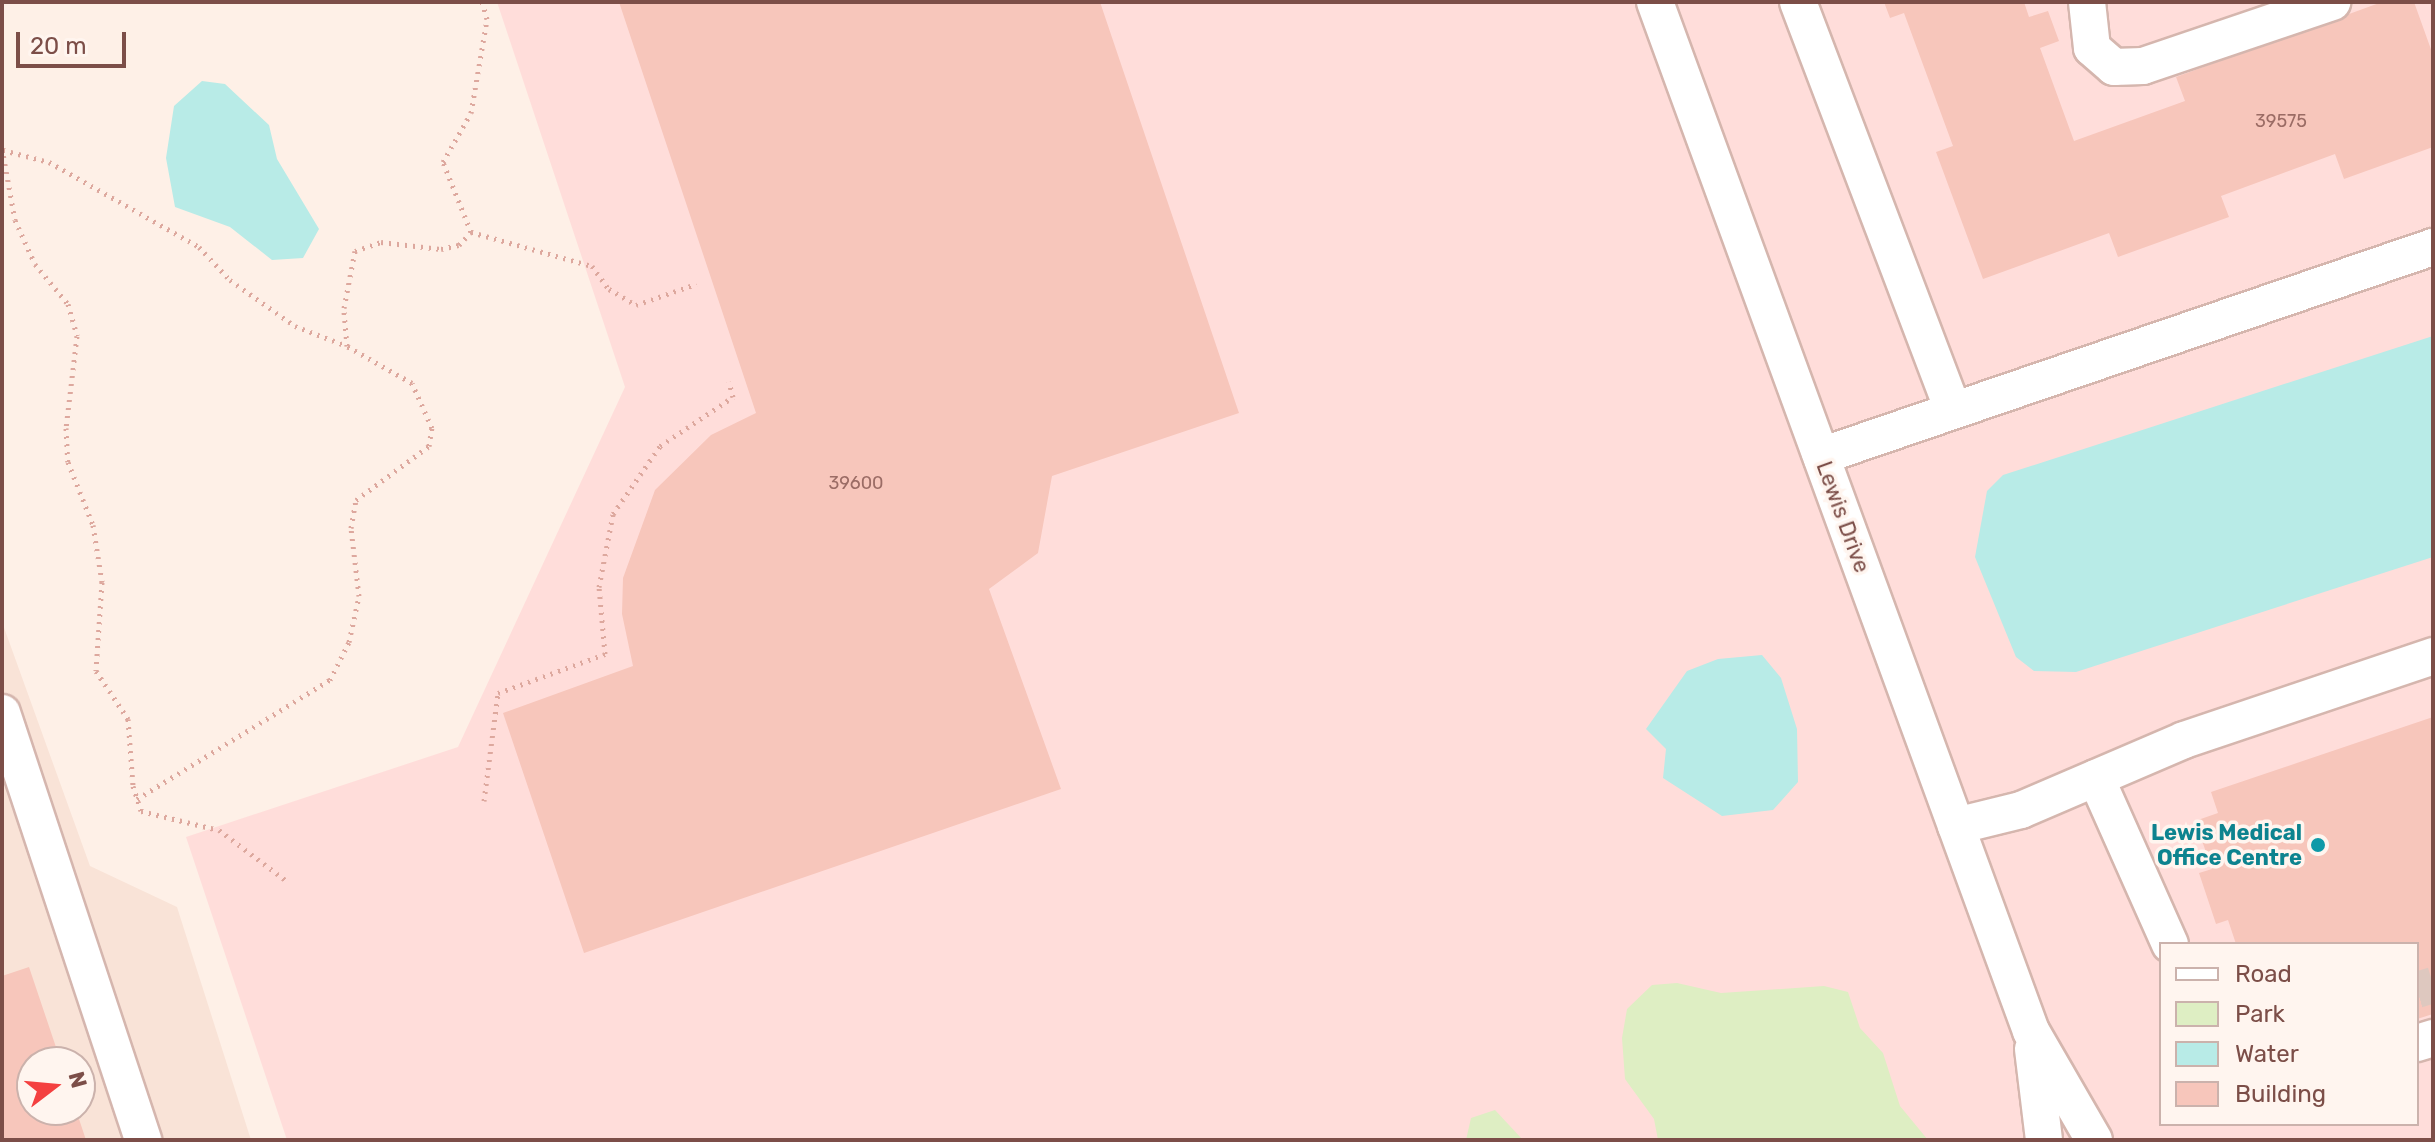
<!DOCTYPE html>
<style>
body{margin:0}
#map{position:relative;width:2435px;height:1142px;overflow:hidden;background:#fef0e7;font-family:Rubik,sans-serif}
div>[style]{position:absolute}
.residential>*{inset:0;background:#f9e3d7}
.commercial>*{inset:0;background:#ffddda}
.green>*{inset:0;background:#deeec3}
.water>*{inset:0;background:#b8ebe7}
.building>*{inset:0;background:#f7c6bb}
.minor-tunnel>*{height:36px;margin-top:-18px;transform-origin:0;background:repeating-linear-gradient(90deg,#dec8bf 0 36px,transparent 0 54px)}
.path>*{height:5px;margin-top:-2.5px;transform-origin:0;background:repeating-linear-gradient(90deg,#dda89e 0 2px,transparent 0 8px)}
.roads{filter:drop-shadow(2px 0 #d5b6ae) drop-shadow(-2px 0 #d5b6ae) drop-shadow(0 2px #d5b6ae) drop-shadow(0 -2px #d5b6ae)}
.minor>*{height:36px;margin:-18px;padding:0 18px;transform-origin:18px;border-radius:18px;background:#fff}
.dots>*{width:22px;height:22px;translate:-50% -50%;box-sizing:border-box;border:4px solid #fff5ef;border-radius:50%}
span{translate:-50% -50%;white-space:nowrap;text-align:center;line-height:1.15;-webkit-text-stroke:7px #fff5ef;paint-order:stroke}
.number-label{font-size:18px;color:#9b6c65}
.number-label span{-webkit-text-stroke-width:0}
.street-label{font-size:22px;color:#7c4e48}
.culture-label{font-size:22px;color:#0d838f;font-weight:700}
.right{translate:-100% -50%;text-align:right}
.frame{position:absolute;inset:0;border:4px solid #7c4e48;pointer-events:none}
.legend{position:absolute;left:2159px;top:942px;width:260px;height:184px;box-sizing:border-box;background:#fff5ef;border:2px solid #cbb2ac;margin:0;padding:10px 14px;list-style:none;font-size:24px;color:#7c4e48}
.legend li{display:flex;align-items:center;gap:16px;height:40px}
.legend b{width:40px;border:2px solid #cbb2ac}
.north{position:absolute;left:16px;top:1046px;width:80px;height:80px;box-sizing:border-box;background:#fff5ef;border:2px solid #cbb2ac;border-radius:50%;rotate:74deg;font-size:22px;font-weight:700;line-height:32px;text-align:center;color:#7c4e48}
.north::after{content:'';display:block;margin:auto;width:28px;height:36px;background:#f44040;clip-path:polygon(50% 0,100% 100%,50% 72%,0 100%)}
.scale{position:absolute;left:16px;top:32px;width:110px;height:36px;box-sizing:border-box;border:4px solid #7c4e48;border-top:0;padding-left:10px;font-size:24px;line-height:28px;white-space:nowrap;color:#7c4e48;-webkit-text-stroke:6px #fff5ef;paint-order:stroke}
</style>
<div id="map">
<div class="residential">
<i style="clip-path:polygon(evenodd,2px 622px,90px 866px,177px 907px,251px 1140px,2px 1140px,2px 622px,32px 1062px,80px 1062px,80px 1110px,32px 1110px,32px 1062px)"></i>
</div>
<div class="commercial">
<i style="clip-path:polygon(evenodd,497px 2px,2433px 2px,2433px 1140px,287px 1140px,186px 837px,458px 747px,625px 387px,497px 2px,2161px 944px,2417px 944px,2417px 1124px,2161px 1124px,2161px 944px)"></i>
</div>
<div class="green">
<i style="clip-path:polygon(1677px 983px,1721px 993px,1824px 986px,1848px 992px,1860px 1028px,1883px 1053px,1900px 1106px,1928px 1140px,1658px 1140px,1654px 1119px,1625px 1079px,1622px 1038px,1627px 1009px,1652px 985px)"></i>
<i style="clip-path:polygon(1495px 1110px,1523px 1140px,1466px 1140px,1471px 1118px)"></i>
</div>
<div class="water">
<i style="clip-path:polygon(202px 81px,225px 84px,269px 125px,277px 159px,319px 229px,303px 258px,272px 260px,230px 227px,175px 207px,166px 158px,174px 106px)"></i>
<i style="clip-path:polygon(2433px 336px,2433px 557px,2076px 672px,2034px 671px,2016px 657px,1975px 557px,1987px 491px,2003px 475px)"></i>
<i style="clip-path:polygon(1762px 655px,1781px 678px,1797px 729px,1798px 782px,1773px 810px,1722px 816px,1663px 778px,1666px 749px,1646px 729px,1687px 671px,1718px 659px)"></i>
</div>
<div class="building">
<i style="clip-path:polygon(619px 2px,1100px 2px,1239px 413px,1052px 476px,1038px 553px,989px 589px,1061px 789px,584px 953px,503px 713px,633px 666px,622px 614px,623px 578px,655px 490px,711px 435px,756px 413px)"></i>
<i style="clip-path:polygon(1884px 2px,2024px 2px,2029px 17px,2048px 11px,2059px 41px,2040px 48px,2074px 141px,2185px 101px,2176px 77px,2382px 2px,2414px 2px,2433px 55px,2433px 147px,2344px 179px,2335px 154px,2221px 196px,2229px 217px,2118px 257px,2109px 233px,1983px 279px,1936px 152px,1953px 146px,1904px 13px,1890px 18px)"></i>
<i style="clip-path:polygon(2433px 717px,2433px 1014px,2417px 1019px,2417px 944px,2236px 944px,2228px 920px,2216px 924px,2199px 873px,2212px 869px,2195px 821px,2218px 813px,2211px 792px)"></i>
<i style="clip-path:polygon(29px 967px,61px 1062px,32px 1062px,32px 1110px,76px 1110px,86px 1140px,2px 1140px,2px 976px)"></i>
</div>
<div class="minor-tunnel">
<i style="left:2417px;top:990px;width:17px;rotate:-17deg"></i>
</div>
<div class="path">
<i style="left:2px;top:148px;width:73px;rotate:79.8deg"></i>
<i style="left:15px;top:220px;width:48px;rotate:65.6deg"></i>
<i style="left:35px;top:264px;width:52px;rotate:50.5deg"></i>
<i style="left:68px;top:304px;width:33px;rotate:74deg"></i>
<i style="left:77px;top:336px;width:93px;rotate:96.8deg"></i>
<i style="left:66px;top:428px;width:34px;rotate:87deg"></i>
<i style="left:68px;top:462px;width:68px;rotate:68.4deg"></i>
<i style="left:93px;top:525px;width:58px;rotate:81deg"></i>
<i style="left:102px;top:582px;width:89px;rotate:93.9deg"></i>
<i style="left:96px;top:671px;width:58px;rotate:56.3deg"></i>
<i style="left:128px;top:719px;width:67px;rotate:85.7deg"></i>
<i style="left:133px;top:786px;width:26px;rotate:72deg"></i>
<i style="left:141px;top:811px;width:80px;rotate:13.7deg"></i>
<i style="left:219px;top:830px;width:86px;rotate:37deg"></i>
<i style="left:3px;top:150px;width:48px;rotate:14.6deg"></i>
<i style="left:49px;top:162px;width:172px;rotate:29.5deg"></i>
<i style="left:199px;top:247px;width:45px;rotate:46.8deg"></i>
<i style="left:230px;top:280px;width:80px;rotate:35.3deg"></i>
<i style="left:295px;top:326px;width:56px;rotate:21deg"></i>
<i style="left:471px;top:232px;width:126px;rotate:15.7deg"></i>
<i style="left:592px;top:266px;width:29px;rotate:54deg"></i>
<i style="left:609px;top:289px;width:31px;rotate:31deg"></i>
<i style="left:636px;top:305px;width:64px;rotate:-19.3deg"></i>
<i style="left:137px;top:799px;width:227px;rotate:-31.7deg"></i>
<i style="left:330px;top:680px;width:42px;rotate:-63.4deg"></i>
<i style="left:349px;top:642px;width:47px;rotate:-77.7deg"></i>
<i style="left:359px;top:596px;width:68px;rotate:-96.7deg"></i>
<i style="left:351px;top:528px;width:28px;rotate:-80deg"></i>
<i style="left:356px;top:500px;width:91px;rotate:-36.5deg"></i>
<i style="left:429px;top:446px;width:18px;rotate:-81deg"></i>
<i style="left:432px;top:428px;width:49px;rotate:-114deg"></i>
<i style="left:412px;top:383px;width:75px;rotate:-150.4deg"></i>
<i style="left:347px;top:346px;width:38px;rotate:-95deg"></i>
<i style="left:344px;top:308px;width:58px;rotate:-79.1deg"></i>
<i style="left:355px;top:251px;width:28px;rotate:-19deg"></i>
<i style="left:381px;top:242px;width:60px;rotate:6.7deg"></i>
<i style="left:441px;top:249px;width:18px;rotate:-13deg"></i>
<i style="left:459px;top:245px;width:18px;rotate:-47deg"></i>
<i style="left:471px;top:232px;width:75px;rotate:-111.8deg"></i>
<i style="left:443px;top:162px;width:56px;rotate:-60.3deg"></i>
<i style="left:471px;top:113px;width:95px;rotate:-80.3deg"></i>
<i style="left:487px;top:19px;width:18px;rotate:-106deg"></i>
<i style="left:484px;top:801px;width:109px;rotate:-82.6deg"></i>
<i style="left:498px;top:693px;width:114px;rotate:-20deg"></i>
<i style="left:605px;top:654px;width:67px;rotate:-95.1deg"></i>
<i style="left:599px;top:587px;width:74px;rotate:-79.1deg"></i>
<i style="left:613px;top:514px;width:83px;rotate:-55.3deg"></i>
<i style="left:660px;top:446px;width:88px;rotate:-33.9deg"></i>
<i style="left:733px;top:397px;width:16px;rotate:-105deg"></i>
</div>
<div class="roads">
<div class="minor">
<i style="left:1655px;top:2px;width:1096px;rotate:69.93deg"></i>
<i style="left:2031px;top:1031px;width:126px;rotate:60deg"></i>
<i style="left:1798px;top:2px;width:437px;rotate:69.2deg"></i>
<i style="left:2087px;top:2px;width:46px;rotate:83.8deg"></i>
<i style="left:2092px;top:48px;width:29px;rotate:41deg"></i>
<i style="left:2114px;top:67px;width:29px;rotate:-2deg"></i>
<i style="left:2143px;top:66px;width:200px;rotate:-18.7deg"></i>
<i style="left:1821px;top:456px;width:647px;rotate:-18.86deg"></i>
<i style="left:2px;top:713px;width:450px;rotate:71.7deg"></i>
<i style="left:2096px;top:778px;width:182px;rotate:66deg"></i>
<i style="left:1956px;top:826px;width:67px;rotate:-13.8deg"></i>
<i style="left:2021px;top:810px;width:177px;rotate:-23.2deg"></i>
<i style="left:2184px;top:740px;width:263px;rotate:-18.6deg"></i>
<i style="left:2417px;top:1043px;width:17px;rotate:-17deg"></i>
<i style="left:2033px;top:1049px;width:92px;rotate:83.1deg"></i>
</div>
</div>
<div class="dots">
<i style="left:2318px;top:845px;background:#0f9aa8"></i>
</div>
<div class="number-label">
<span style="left:2281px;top:121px">39575</span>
<span style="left:856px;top:483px">39600</span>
</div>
<div class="street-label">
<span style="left:1843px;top:517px;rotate:70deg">Lewis Drive</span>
</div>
<div class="culture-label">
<span class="right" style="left:2302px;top:845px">Lewis Medical<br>Office Centre</span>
</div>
<div class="frame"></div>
<ul class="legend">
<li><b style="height:10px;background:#fff"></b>Road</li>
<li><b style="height:22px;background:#deeec3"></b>Park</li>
<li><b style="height:22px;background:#b8ebe7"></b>Water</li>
<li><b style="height:22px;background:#f7c6bb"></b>Building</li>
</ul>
<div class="north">N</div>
<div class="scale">20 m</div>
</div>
